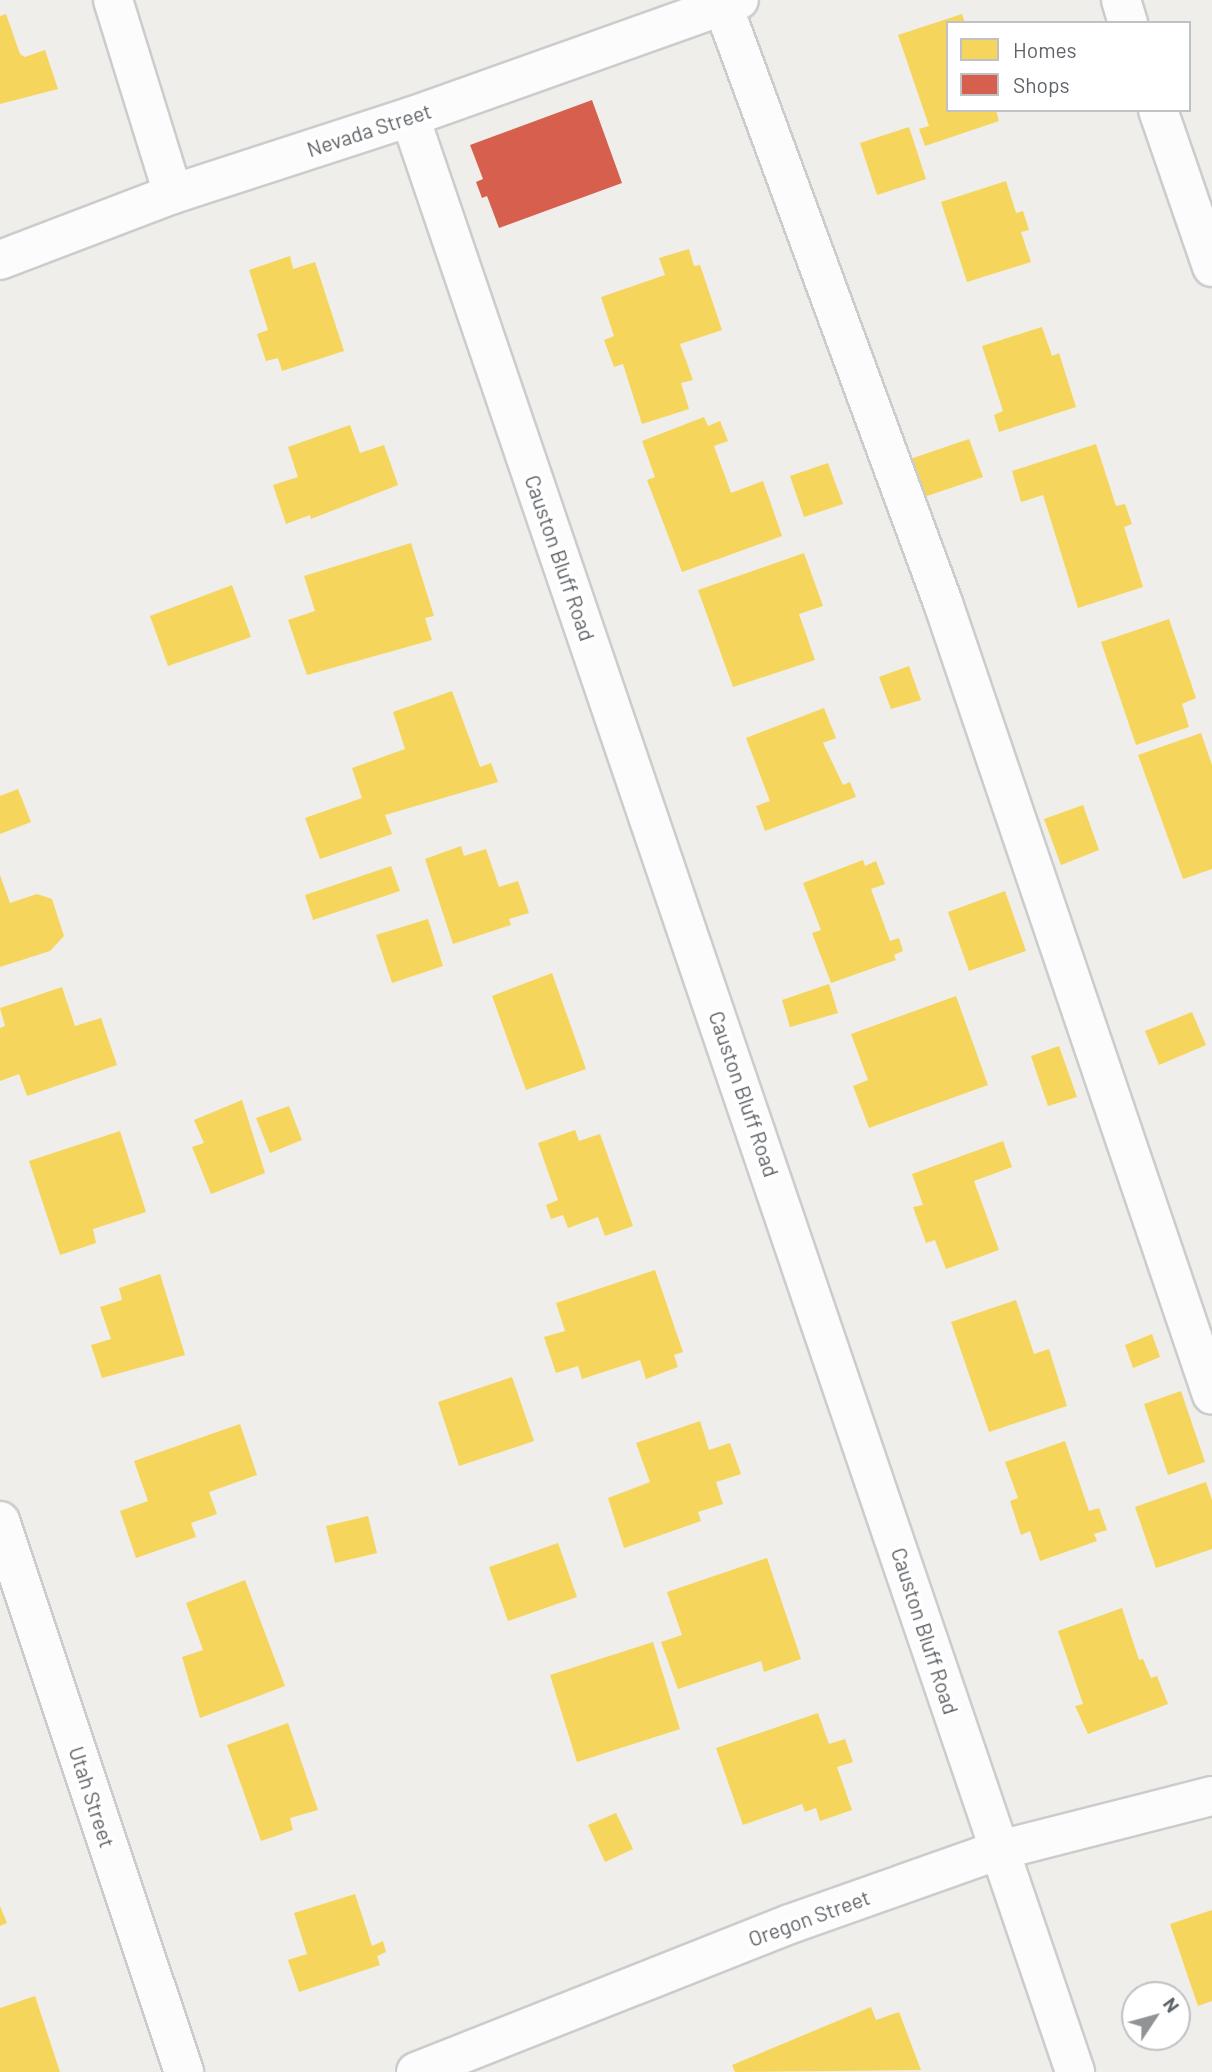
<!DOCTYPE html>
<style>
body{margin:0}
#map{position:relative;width:1212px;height:2072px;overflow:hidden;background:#efeeea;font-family:Barlow,sans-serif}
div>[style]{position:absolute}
.homes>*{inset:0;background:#f6d55c}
.shops>*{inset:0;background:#d6604d}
.roads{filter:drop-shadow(2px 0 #cbcccc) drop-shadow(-2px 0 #cbcccc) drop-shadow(0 2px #cbcccc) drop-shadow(0 -2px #cbcccc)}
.minor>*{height:38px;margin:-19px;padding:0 19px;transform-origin:19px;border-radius:19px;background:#fdfcfc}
span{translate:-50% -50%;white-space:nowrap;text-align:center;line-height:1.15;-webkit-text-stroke:7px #fff;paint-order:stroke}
.street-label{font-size:21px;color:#5f6368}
.legend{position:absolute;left:946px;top:21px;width:245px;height:91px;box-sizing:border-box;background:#fff;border:2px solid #bfc1c3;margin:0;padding:9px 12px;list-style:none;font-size:21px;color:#5f6368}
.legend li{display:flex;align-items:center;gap:14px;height:35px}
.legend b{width:35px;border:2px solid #bfc1c3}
.north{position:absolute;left:1121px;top:1981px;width:70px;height:70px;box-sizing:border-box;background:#fff;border:2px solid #bfc1c3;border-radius:50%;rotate:54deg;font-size:19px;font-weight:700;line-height:28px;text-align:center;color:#5f6368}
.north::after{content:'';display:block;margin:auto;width:24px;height:32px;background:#919496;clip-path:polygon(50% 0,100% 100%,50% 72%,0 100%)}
</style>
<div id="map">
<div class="homes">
<i style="clip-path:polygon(6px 14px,20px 54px,25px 57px,45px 50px,58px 89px,0 104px,0 16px)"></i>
<i style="clip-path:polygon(962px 14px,965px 23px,948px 23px,948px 110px,996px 110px,999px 121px,925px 146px,919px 129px,929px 126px,898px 35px)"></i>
<i style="clip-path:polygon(909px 127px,926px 179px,877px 195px,860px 143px)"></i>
<i style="clip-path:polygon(1006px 181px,1016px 213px,1023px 211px,1029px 230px,1021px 232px,1031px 262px,967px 282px,941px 202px)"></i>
<i style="clip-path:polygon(689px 249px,694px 266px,700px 265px,722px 330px,680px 344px,693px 380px,681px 383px,689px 409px,642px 424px,623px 364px,614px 367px,604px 340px,614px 336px,601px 297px,665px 275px,659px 258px)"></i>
<i style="clip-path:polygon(290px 256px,293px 269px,315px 262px,344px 351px,282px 371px,278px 358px,266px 361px,257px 334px,268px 330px,249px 270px)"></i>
<i style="clip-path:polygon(1042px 327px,1052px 356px,1059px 353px,1076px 407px,999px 432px,994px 415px,1003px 411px,982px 346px)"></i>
<i style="clip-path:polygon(704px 417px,708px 426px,720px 421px,728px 441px,714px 446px,731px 493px,763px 481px,782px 536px,682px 572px,647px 480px,655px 477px,642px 441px)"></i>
<i style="clip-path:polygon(350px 425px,360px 453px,384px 445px,398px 485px,311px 519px,310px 515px,286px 524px,273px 485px,298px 477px,288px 447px)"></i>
<i style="clip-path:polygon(969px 439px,983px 477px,924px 497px,910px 459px)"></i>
<i style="clip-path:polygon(1096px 444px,1116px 506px,1125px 504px,1132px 524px,1124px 527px,1143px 587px,1078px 608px,1043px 495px,1021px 502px,1012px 471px)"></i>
<i style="clip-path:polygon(828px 463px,843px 504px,804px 517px,790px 476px)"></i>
<i style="clip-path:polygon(411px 543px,434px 616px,425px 618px,432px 640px,307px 675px,288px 620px,315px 611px,304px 576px)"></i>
<i style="clip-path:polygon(804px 553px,823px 606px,799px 614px,815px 660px,733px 687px,698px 590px)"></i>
<i style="clip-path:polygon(232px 585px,251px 637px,168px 666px,150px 616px)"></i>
<i style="clip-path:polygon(1169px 619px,1196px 698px,1182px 704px,1189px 727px,1136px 745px,1101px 642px)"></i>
<i style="clip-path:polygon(909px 666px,921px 700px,891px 709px,879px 677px)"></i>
<i style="clip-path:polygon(452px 691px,480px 767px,491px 763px,498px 782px,385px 815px,392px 834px,320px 859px,305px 818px,362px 798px,352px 768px,405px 749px,393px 712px)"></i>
<i style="clip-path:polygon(824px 708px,836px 738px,823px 743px,843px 785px,850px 782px,856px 797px,765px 831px,756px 806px,770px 801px,746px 738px)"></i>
<i style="clip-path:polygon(1201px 733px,1212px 765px,1212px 869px,1183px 879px,1138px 755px)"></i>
<i style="clip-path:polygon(18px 789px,31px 822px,0 834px,0 796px)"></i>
<i style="clip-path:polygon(1083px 805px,1099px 850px,1061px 865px,1044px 819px)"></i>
<i style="clip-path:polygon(461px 846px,464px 856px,486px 849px,499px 887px,518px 881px,529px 913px,509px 919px,511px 925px,453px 944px,425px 859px)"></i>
<i style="clip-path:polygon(863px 860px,865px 866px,876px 861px,885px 884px,871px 889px,890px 941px,899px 938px,903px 951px,894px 955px,896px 960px,831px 983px,812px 933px,821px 930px,803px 883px)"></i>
<i style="clip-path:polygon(391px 866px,400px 891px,313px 920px,305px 895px)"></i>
<i style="clip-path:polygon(0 875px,10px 903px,37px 894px,52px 899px,64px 936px,50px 951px,0 967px)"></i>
<i style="clip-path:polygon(1005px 891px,1026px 951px,969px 971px,948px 912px)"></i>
<i style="clip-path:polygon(428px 919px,443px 966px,392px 983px,376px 935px)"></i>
<i style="clip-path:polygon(552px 973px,586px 1069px,526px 1090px,492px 996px)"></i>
<i style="clip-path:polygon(829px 984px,838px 1013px,790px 1027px,782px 1000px)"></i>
<i style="clip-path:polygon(62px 987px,75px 1026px,101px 1018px,117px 1065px,27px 1096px,19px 1074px,0 1081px,0 1028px,5px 1026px,0 1008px)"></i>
<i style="clip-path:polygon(956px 996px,988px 1085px,869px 1128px,853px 1086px,868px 1080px,851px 1034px)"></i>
<i style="clip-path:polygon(1192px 1012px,1206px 1045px,1159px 1065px,1145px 1031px)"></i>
<i style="clip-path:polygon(1059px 1046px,1077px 1097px,1048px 1106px,1031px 1056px)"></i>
<i style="clip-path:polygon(242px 1100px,265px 1173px,211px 1194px,192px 1147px,204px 1143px,194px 1120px)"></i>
<i style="clip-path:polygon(289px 1106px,302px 1140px,270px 1153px,256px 1118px)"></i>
<i style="clip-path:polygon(575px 1130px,579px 1141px,600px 1134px,633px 1226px,605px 1236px,598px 1217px,568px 1228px,563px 1215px,551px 1219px,546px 1205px,558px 1200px,538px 1143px)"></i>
<i style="clip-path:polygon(120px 1131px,146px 1212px,93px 1229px,96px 1243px,60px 1255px,29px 1161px)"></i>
<i style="clip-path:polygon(1003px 1141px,1012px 1167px,974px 1181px,999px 1250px,946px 1269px,935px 1240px,926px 1243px,913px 1207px,923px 1205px,912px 1174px)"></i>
<i style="clip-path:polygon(655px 1270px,683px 1352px,674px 1355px,678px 1367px,646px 1379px,640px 1360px,582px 1379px,578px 1366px,556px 1373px,544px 1337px,565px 1331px,556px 1303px)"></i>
<i style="clip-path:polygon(160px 1274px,185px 1355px,102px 1378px,91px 1345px,111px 1339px,100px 1307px,122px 1300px,119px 1288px)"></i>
<i style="clip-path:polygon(1016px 1300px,1034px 1354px,1049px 1349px,1067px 1406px,989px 1432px,951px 1322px)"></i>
<i style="clip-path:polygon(1152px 1334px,1160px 1357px,1133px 1368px,1125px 1345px)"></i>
<i style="clip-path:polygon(512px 1377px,534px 1441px,459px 1466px,438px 1402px)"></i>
<i style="clip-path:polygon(1181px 1391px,1205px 1462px,1168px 1475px,1144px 1404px)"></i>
<i style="clip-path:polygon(700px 1421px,709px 1450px,730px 1443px,741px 1474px,716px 1482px,723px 1504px,698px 1512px,701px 1521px,624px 1548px,608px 1498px,650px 1482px,636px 1443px)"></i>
<i style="clip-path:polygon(240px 1424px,257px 1475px,209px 1492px,217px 1514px,191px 1523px,196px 1537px,136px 1558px,120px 1511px,148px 1501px,134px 1461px)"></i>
<i style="clip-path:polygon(1065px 1441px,1089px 1511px,1099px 1508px,1107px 1530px,1094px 1534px,1097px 1541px,1040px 1561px,1030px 1531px,1021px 1535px,1010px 1501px,1018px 1498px,1005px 1462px)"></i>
<i style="clip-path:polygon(1206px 1482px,1212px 1500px,1212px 1549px,1156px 1568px,1135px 1507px)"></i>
<i style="clip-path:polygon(368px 1516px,377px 1553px,335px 1563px,326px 1526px)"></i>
<i style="clip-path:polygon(558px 1543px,577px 1597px,508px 1621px,489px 1567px)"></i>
<i style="clip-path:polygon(767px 1558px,801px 1659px,764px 1672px,761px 1661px,678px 1689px,661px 1642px,682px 1635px,667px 1592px)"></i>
<i style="clip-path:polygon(245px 1580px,285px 1686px,200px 1718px,182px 1657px,203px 1650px,186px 1603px)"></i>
<i style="clip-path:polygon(1122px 1608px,1139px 1660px,1143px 1659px,1151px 1678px,1157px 1676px,1168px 1704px,1088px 1734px,1075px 1706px,1083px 1704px,1058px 1631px)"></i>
<i style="clip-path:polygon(653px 1642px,680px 1729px,577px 1762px,550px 1675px)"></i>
<i style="clip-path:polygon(818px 1713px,829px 1744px,845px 1739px,853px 1762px,837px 1767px,852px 1810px,820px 1821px,816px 1808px,805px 1812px,802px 1804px,743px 1825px,716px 1748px)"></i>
<i style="clip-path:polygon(288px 1723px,318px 1810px,290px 1818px,293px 1830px,261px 1841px,227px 1745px)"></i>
<i style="clip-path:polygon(616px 1813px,633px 1849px,605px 1862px,588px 1825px)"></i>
<i style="clip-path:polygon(355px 1894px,372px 1946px,383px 1941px,386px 1952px,377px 1956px,380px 1965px,299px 1992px,288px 1960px,307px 1954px,294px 1913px)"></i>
<i style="clip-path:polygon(0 1906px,7px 1923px,0 1926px)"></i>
<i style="clip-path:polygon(1212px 1910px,1212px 2001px,1198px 2006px,1170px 1924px)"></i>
<i style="clip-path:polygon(35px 1996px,60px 2072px,0 2072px,0 2008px)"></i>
<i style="clip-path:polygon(871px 2007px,876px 2020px,899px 2012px,921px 2070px,735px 2072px,732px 2065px)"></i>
</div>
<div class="shops">
<i style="clip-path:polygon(592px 100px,622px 183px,499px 228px,487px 196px,482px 198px,476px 182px,483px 179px,470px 145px)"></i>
</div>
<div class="roads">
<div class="minor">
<i style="left:113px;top:0;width:203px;rotate:72.8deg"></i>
<i style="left:1121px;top:0;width:24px;rotate:73deg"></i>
<i style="left:723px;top:6px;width:636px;rotate:69.77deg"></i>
<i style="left:943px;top:603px;width:836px;rotate:71.24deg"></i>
<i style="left:1158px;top:110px;width:166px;rotate:71deg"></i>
<i style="left:410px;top:117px;width:2065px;rotate:71.21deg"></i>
<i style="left:0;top:260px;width:185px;rotate:-20.9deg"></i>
<i style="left:173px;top:194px;width:249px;rotate:-18deg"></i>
<i style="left:410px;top:117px;width:349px;rotate:-19.6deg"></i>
<i style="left:0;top:1521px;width:581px;rotate:71.53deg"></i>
<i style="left:416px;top:2072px;width:402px;rotate:-21.6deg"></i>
<i style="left:790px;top:1924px;width:219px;rotate:-19.5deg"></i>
<i style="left:996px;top:1851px;width:223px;rotate:-14.3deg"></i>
</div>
</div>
<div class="street-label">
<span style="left:369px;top:130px;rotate:-18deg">Nevada Street</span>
<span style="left:560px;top:558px;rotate:71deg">Causton Bluff Road</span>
<span style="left:744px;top:1094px;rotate:71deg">Causton Bluff Road</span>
<span style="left:925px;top:1631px;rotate:72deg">Causton Bluff Road</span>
<span style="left:92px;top:1797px;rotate:72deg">Utah Street</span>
<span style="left:809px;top:1918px;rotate:-20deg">Oregon Street</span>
</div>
<ul class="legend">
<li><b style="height:19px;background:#f6d55c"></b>Homes</li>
<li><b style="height:19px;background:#d6604d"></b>Shops</li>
</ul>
<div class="north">N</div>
</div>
